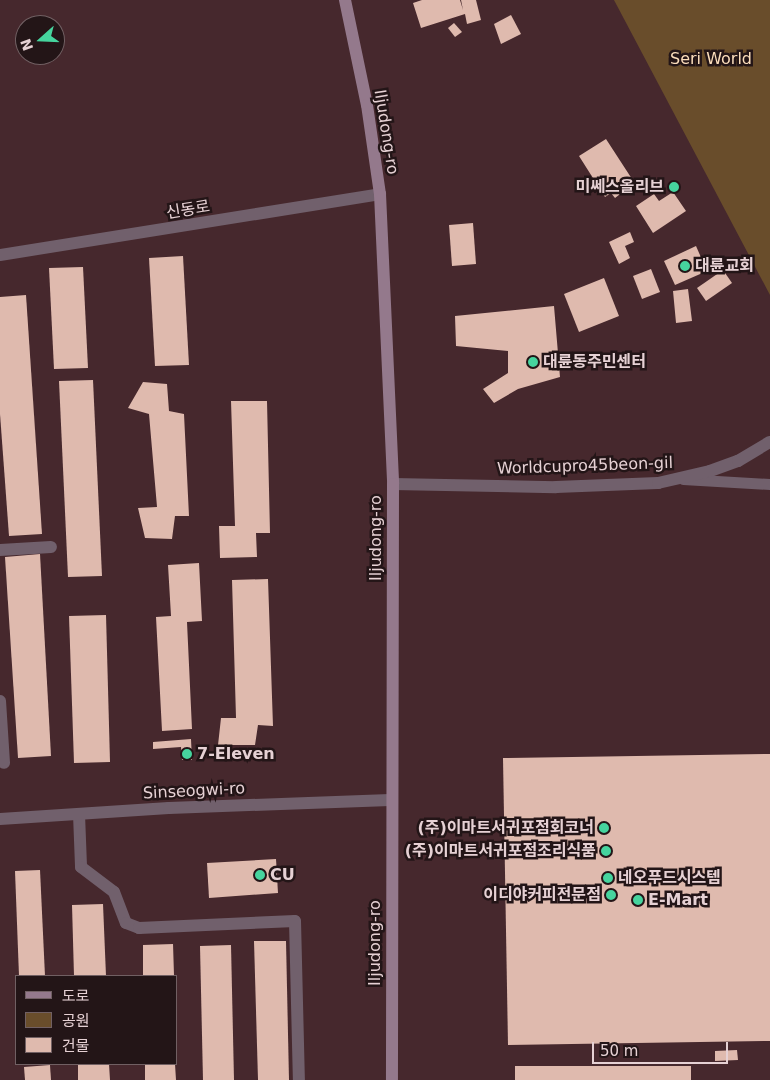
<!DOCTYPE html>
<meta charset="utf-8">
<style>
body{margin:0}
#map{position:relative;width:770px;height:1080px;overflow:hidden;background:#46282d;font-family:"DejaVu Sans","Noto Sans KR",sans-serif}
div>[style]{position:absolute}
.green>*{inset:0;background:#694d2b}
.building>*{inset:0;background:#dfbaae}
.service>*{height:11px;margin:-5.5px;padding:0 5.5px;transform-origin:5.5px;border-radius:5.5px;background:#71606c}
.minor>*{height:12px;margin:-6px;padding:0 6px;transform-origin:6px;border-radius:6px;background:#71606c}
.tertiary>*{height:12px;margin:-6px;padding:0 6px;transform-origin:6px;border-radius:6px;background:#71606c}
.secondary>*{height:12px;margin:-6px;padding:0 6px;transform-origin:6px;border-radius:6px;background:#94798c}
.dots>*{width:14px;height:14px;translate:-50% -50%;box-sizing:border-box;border:2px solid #231517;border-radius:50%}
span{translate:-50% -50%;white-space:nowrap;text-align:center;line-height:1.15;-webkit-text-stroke:5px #231517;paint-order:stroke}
.park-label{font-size:16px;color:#fbddbb}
.street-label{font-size:16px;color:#e6d1d4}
.poi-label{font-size:16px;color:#e6d1d4;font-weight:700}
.right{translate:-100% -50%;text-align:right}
.left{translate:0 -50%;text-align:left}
.legend{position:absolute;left:15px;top:975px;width:162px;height:90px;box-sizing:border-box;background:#231517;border:1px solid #716063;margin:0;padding:6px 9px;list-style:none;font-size:15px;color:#e6d1d4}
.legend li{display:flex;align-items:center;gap:10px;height:25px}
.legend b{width:25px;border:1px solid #716063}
.north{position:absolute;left:15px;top:15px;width:50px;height:50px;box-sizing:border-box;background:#231517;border:1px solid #716063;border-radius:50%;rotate:250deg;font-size:14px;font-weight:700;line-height:20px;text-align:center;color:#e6d1d4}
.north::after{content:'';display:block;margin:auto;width:18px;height:22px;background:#46d49e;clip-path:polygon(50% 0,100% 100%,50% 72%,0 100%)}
.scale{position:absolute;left:592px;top:1042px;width:136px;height:22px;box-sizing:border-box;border:2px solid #e6d1d4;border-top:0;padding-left:6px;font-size:15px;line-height:18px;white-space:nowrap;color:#e6d1d4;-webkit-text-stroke:4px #231517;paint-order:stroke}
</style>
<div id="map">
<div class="green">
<i style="clip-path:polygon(614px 0,770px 0,770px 295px)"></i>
</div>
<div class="building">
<i style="clip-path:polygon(422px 0,460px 0,463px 10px,461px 0,476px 0,481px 20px,467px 24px,465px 14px,421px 28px,413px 3px)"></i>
<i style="clip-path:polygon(511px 15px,521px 34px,501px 44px,494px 24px)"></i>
<i style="clip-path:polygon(454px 23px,462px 32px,455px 37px,448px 28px)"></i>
<i style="clip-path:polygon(606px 139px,632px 179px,625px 184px,628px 188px,615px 198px,611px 193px,605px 197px,579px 156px)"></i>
<i style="clip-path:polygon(673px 192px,686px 211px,653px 233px,636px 206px,654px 194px,659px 201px)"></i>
<i style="clip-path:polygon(473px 223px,476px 264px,452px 266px,449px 225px)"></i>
<i style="clip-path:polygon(630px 232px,634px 242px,625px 246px,630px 258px,619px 264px,609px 242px)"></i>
<i style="clip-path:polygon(696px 246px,707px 271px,675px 285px,664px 261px)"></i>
<i style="clip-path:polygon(183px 256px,189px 365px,155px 366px,149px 258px)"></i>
<i style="clip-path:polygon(83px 267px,88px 368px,54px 369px,49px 268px)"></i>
<i style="clip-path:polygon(651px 269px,660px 292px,642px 299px,633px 276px)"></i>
<i style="clip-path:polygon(723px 270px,732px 283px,706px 301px,697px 288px)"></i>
<i style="clip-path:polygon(604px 278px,619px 316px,579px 332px,564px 294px)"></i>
<i style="clip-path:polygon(688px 289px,692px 321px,676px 323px,673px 291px)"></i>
<i style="clip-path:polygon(26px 295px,42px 534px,9px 536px,0 414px,0 297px)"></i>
<i style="clip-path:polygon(554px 306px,560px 377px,518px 389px,494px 403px,483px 389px,508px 373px,508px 351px,456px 346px,455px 316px)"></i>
<i style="clip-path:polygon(93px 380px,102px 576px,68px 577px,59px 381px)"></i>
<i style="clip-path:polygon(143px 382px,167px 384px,169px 411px,184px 414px,189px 516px,175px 516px,172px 539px,145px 538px,138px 508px,157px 507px,149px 414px,128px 408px)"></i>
<i style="clip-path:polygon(231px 401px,267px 401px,270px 533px,256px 533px,257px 557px,220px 558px,219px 526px,235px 526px)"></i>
<i style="clip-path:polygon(40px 554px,51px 756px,18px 758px,5px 557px)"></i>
<i style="clip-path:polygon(199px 563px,202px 621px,187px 622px,192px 729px,162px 731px,156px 617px,171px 616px,168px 565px)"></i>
<i style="clip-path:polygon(268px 579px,273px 726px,258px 725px,255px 745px,218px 745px,221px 718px,236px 718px,232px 580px)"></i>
<i style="clip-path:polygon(106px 615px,110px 762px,74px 763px,69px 616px)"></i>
<i style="clip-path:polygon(191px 739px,192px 760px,182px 760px,181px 747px,153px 749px,153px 742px)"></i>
<i style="clip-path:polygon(770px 754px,770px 1041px,508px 1045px,503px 758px)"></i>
<i style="clip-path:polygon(276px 859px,278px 893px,209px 898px,207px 863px)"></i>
<i style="clip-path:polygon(40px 870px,45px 976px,19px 976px,15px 871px)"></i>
<i style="clip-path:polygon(103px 904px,106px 976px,74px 976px,72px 905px)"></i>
<i style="clip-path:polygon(254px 941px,286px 941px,289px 1080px,258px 1080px)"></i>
<i style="clip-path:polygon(173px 944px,174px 976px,143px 976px,143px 945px)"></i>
<i style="clip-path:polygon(231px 945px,234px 1080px,203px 1080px,200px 946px)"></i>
<i style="clip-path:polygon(737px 1050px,738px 1060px,715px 1061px,715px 1051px)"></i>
<i style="clip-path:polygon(78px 1064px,109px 1064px,110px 1080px,78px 1080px)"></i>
<i style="clip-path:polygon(145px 1064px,175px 1064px,176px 1080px,145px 1080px)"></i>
<i style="clip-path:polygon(50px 1065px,51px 1080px,25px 1080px,24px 1067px)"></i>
<i style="clip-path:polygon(515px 1066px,691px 1066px,691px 1080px,515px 1080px)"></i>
</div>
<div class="service">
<i style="left:683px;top:479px;width:87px;rotate:3.3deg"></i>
</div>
<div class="minor">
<i style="left:0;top:255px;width:385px;rotate:-9.1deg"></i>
<i style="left:393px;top:484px;width:163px;rotate:1.1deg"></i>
<i style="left:556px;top:487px;width:102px;rotate:-2.2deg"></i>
<i style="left:658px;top:483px;width:53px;rotate:-13deg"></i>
<i style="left:710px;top:471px;width:30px;rotate:-20deg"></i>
<i style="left:738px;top:461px;width:37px;rotate:-31deg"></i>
<i style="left:0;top:550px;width:51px;rotate:-3.4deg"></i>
<i style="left:0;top:701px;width:62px;rotate:86.3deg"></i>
<i style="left:79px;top:814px;width:53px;rotate:87.8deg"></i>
<i style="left:81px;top:867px;width:41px;rotate:37.1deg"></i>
<i style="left:114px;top:892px;width:33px;rotate:69deg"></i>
<i style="left:126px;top:923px;width:14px;rotate:21deg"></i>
<i style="left:139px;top:928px;width:156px;rotate:-2.6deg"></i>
<i style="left:295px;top:921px;width:159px;rotate:88.6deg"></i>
</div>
<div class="tertiary">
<i style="left:0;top:819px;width:169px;rotate:-3.7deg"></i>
<i style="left:169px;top:808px;width:221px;rotate:-2.1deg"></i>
</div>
<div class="secondary">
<i style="left:345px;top:0;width:107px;rotate:78.2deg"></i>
<i style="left:367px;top:105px;width:90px;rotate:81.7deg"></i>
<i style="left:380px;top:194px;width:290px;rotate:87.4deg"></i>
<i style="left:393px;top:484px;width:596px;rotate:90.1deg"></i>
</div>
<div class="dots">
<i style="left:674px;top:187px;background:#46d49e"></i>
<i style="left:685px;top:266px;background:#46d49e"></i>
<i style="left:533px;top:362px;background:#46d49e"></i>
<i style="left:187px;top:754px;background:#46d49e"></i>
<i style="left:604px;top:828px;background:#46d49e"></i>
<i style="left:606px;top:851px;background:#46d49e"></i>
<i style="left:260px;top:875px;background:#46d49e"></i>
<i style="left:608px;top:878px;background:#46d49e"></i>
<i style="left:611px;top:895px;background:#46d49e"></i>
<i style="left:638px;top:900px;background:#46d49e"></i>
</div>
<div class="park-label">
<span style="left:711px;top:59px">Seri World</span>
</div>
<div class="street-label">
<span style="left:386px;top:132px;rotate:81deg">Iljudong-ro</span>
<span style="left:188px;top:210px;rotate:-9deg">신동로</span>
<span style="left:585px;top:466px;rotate:-2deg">Worldcupro45beon-gil</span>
<span style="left:376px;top:538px;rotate:-90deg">Iljudong-ro</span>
<span style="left:194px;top:791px;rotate:-3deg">Sinseogwi-ro</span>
<span style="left:375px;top:943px;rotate:-90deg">Iljudong-ro</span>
</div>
<div class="poi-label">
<span class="right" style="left:664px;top:187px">미쎄스올리브</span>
<span class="left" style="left:695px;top:266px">대륜교회</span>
<span class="left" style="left:543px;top:362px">대륜동주민센터</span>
<span class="left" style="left:197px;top:754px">7-Eleven</span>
<span class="right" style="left:594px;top:828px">(주)이마트서귀포점회코너</span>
<span class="right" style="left:596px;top:851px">(주)이마트서귀포점조리식품</span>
<span class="left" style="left:270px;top:875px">CU</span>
<span class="left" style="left:618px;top:878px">네오푸드시스템</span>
<span class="right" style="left:601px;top:895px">이디야커피전문점</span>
<span class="left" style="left:648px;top:900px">E-Mart</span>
</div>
<ul class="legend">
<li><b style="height:6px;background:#94798c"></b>도로</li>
<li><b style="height:14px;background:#694d2b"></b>공원</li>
<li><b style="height:14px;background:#dfbaae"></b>건물</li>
</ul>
<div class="north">N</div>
<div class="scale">50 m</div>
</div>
